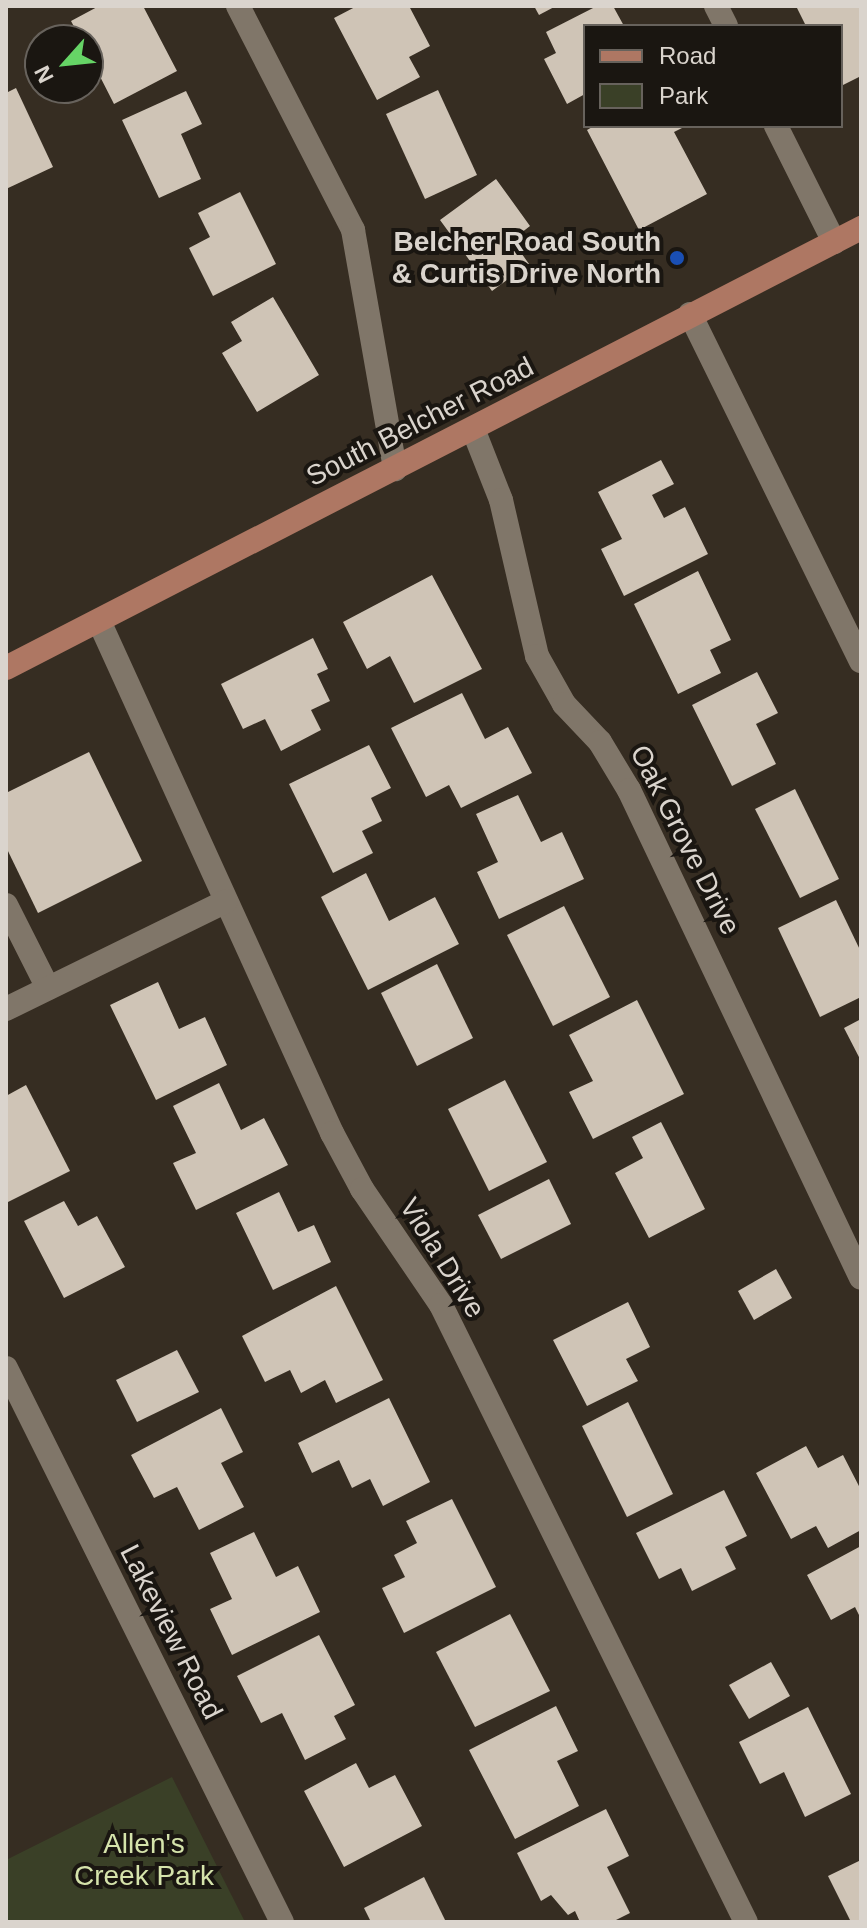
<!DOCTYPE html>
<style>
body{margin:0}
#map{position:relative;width:867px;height:1928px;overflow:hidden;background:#362d22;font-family:Helvetica,sans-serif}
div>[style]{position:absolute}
.green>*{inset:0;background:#3a4027}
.building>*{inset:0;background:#cfc4b6}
.minor>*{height:24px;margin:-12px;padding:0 12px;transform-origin:12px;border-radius:12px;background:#807669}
.major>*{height:24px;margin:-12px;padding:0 12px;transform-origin:12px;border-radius:12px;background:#ae7763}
.dots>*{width:22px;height:22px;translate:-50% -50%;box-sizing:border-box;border:4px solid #1a1611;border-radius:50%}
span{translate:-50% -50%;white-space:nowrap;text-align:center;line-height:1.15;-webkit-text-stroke:8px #1a1611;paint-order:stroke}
.poi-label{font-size:28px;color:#dad4cd;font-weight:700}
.right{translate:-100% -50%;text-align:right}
.street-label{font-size:28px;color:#dad4cd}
.park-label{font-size:28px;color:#d5e3ab}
.frame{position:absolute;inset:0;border:8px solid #dad4cd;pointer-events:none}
.legend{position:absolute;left:583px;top:24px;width:260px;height:104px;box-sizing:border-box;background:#1a1611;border:2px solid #67625c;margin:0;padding:10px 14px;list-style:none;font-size:24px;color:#dad4cd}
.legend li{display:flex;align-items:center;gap:16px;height:40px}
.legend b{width:40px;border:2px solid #67625c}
.north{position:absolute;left:24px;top:24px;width:80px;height:80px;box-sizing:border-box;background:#1a1611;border:2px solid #67625c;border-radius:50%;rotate:243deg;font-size:22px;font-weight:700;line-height:32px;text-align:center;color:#dad4cd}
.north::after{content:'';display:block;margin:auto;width:28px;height:36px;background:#66d466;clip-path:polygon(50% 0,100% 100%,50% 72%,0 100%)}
</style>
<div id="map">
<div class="green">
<i style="clip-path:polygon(172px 1777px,245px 1922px,6px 1922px,6px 1860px)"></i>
</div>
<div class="building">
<i style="clip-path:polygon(99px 6px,143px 6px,177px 71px,114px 104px,88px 53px,88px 40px,81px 40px,71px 21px)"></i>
<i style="clip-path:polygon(357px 6px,409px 6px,430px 46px,409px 57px,420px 77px,377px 100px,334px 18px)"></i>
<i style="clip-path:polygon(534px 6px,556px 6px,539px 15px)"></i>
<i style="clip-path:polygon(597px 6px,613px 6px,624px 26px,585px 26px,585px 94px,567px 104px,544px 59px,556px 53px,546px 32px)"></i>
<i style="clip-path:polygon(796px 6px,861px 6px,861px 76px,841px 86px,841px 26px,806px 26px)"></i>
<i style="clip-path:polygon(16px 88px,53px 167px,6px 189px,6px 93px)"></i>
<i style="clip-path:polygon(438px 90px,477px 175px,425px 199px,386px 114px)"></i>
<i style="clip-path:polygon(186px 91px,202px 124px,181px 134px,201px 179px,159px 198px,122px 120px)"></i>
<i style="clip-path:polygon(594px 126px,686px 126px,674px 132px,707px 194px,639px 230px,587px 130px)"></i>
<i style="clip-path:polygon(496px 179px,530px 226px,512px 240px,529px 264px,492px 291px,440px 220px)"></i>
<i style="clip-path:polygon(240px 192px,276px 264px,213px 296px,189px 248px,210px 237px,198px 213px)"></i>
<i style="clip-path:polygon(273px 297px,319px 375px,257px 412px,222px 353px,242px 341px,231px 322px)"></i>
<i style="clip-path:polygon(661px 460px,674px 484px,652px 495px,664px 518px,685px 507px,708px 554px,624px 596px,601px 549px,622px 539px,598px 492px)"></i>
<i style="clip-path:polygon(698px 571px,731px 640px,710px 650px,721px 673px,678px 694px,634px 604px)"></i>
<i style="clip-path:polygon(432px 575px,482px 669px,414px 703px,390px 656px,367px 669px,343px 622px)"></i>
<i style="clip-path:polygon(313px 638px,328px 669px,317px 674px,330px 701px,311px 710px,321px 730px,281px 751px,265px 719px,243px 729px,221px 684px)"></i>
<i style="clip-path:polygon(757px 672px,778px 713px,756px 724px,776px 764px,732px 786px,692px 705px)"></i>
<i style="clip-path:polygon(462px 693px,485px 739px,508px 727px,532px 773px,461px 808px,449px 785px,426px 797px,391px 728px)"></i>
<i style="clip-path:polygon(369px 745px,391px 788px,371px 798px,382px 821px,362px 831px,373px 853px,333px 873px,289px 784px)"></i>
<i style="clip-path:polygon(89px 752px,142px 861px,38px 913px,6px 847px,6px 793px)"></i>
<i style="clip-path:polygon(795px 789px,839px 879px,800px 898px,755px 809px)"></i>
<i style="clip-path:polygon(518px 795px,541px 842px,562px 832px,584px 879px,499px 919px,477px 872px,498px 862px,476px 814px)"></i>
<i style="clip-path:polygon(366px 873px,389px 921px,435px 897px,459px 944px,368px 990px,321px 897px)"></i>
<i style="clip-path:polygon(836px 900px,861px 952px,861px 997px,820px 1017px,778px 928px)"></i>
<i style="clip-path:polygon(564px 906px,610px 997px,553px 1026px,507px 935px)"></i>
<i style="clip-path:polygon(437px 964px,473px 1038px,417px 1066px,381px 993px)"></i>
<i style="clip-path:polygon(158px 982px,179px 1029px,205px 1017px,227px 1065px,156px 1100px,110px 1005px)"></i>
<i style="clip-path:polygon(637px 1000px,684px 1094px,593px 1139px,569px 1092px,593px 1081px,569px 1035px)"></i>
<i style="clip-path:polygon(861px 1019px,861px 1061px,844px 1028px)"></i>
<i style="clip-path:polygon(505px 1080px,547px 1162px,489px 1191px,448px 1109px)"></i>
<i style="clip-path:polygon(219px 1083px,241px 1130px,264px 1118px,288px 1165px,196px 1210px,173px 1163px,196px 1153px,173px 1106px)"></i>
<i style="clip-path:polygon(26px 1085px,70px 1171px,6px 1203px,6px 1096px)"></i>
<i style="clip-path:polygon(661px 1122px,705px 1209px,649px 1238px,615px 1173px,643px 1158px,632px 1137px)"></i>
<i style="clip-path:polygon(549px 1179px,571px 1224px,501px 1259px,478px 1215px)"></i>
<i style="clip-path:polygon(279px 1192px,298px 1232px,314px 1225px,331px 1262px,273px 1290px,236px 1213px)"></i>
<i style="clip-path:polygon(64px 1201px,78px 1226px,97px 1216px,125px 1267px,64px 1298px,24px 1221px)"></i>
<i style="clip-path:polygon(776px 1269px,792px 1298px,754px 1320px,738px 1291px)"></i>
<i style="clip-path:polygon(336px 1286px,383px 1380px,336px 1403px,325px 1380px,301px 1393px,290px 1370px,265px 1382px,242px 1336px)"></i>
<i style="clip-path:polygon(628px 1302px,650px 1347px,626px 1359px,638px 1381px,587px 1406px,553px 1340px)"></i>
<i style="clip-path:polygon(177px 1350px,199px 1392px,137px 1422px,116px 1380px)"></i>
<i style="clip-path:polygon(389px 1398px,430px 1482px,383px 1506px,370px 1479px,352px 1488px,339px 1460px,312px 1473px,298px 1443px)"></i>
<i style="clip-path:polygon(628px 1402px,673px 1494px,627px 1517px,582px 1426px)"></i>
<i style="clip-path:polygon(221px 1408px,243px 1452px,221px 1463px,244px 1507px,199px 1530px,177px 1487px,154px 1498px,131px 1455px)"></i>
<i style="clip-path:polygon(806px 1446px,818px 1468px,843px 1455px,861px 1490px,861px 1530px,828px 1548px,816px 1526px,791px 1539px,756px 1473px)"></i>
<i style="clip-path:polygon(724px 1490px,747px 1536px,725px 1547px,736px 1569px,692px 1591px,681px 1568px,659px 1579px,636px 1533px)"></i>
<i style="clip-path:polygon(452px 1499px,496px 1587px,404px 1633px,382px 1588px,405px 1577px,394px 1555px,417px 1543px,406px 1521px)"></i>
<i style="clip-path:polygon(254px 1532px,276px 1577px,298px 1566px,320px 1612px,232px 1655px,210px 1609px,232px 1599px,210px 1553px)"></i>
<i style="clip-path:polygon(861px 1546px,861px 1619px,855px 1607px,831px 1620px,807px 1575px)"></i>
<i style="clip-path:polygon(510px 1614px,550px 1691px,475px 1727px,436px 1652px)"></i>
<i style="clip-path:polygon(319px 1635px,355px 1705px,334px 1716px,346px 1739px,305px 1760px,282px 1713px,261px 1723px,237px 1676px)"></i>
<i style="clip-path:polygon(771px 1662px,790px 1696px,749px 1719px,729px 1685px)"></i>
<i style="clip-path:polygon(556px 1706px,578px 1751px,557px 1761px,579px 1806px,515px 1839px,469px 1750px)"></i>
<i style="clip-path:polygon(808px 1707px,851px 1794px,805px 1817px,784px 1772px,760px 1784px,739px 1742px)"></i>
<i style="clip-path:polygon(356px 1763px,369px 1788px,395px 1775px,422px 1826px,344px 1867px,304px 1791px)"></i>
<i style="clip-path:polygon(606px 1809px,629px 1856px,607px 1867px,630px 1913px,612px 1922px,580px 1922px,575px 1911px,568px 1915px,551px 1895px,541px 1901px,517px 1853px)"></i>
<i style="clip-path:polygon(861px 1860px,861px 1922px,851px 1922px,828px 1876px)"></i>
<i style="clip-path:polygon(424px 1877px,446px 1922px,371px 1922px,364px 1908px)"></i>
</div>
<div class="minor">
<i style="left:238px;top:6px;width:252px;rotate:62.8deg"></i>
<i style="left:353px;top:230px;width:243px;rotate:80deg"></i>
<i style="left:716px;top:6px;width:22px;rotate:63deg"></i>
<i style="left:776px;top:126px;width:130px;rotate:63.4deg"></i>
<i style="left:690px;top:314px;width:387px;rotate:63.8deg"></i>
<i style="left:473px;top:429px;width:76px;rotate:68.5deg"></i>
<i style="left:501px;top:500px;width:160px;rotate:77deg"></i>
<i style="left:537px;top:656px;width:55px;rotate:60.6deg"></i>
<i style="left:564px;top:704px;width:52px;rotate:46.5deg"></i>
<i style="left:600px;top:742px;width:56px;rotate:58.9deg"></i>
<i style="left:629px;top:790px;width:540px;rotate:64.57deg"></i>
<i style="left:99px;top:621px;width:563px;rotate:65.53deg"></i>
<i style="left:332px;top:1133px;width:64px;rotate:61.8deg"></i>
<i style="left:362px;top:1189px;width:140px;rotate:55.7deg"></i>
<i style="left:441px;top:1305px;width:688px;rotate:63.7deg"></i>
<i style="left:6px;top:905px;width:93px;rotate:63.2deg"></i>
<i style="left:6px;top:1009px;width:245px;rotate:-26.1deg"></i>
<i style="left:6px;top:1368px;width:619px;rotate:63.52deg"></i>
</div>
<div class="major">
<i style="left:6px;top:668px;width:962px;rotate:-27.23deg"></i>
</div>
<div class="dots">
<i style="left:677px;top:258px;background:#1a4fb4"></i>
</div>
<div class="poi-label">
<span class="right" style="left:661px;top:258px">Belcher Road South<br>&amp; Curtis Drive North</span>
</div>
<div class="street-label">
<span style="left:420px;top:422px;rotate:-27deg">South Belcher Road</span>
<span style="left:685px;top:840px;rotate:63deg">Oak Grove Drive</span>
<span style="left:442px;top:1258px;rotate:58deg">Viola Drive</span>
<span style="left:171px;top:1632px;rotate:63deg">Lakeview Road</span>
</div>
<div class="park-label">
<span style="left:144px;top:1860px">Allen's<br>Creek Park</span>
</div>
<div class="frame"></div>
<ul class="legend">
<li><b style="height:10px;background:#ae7763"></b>Road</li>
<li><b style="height:22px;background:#3a4027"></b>Park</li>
</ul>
<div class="north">N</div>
</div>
